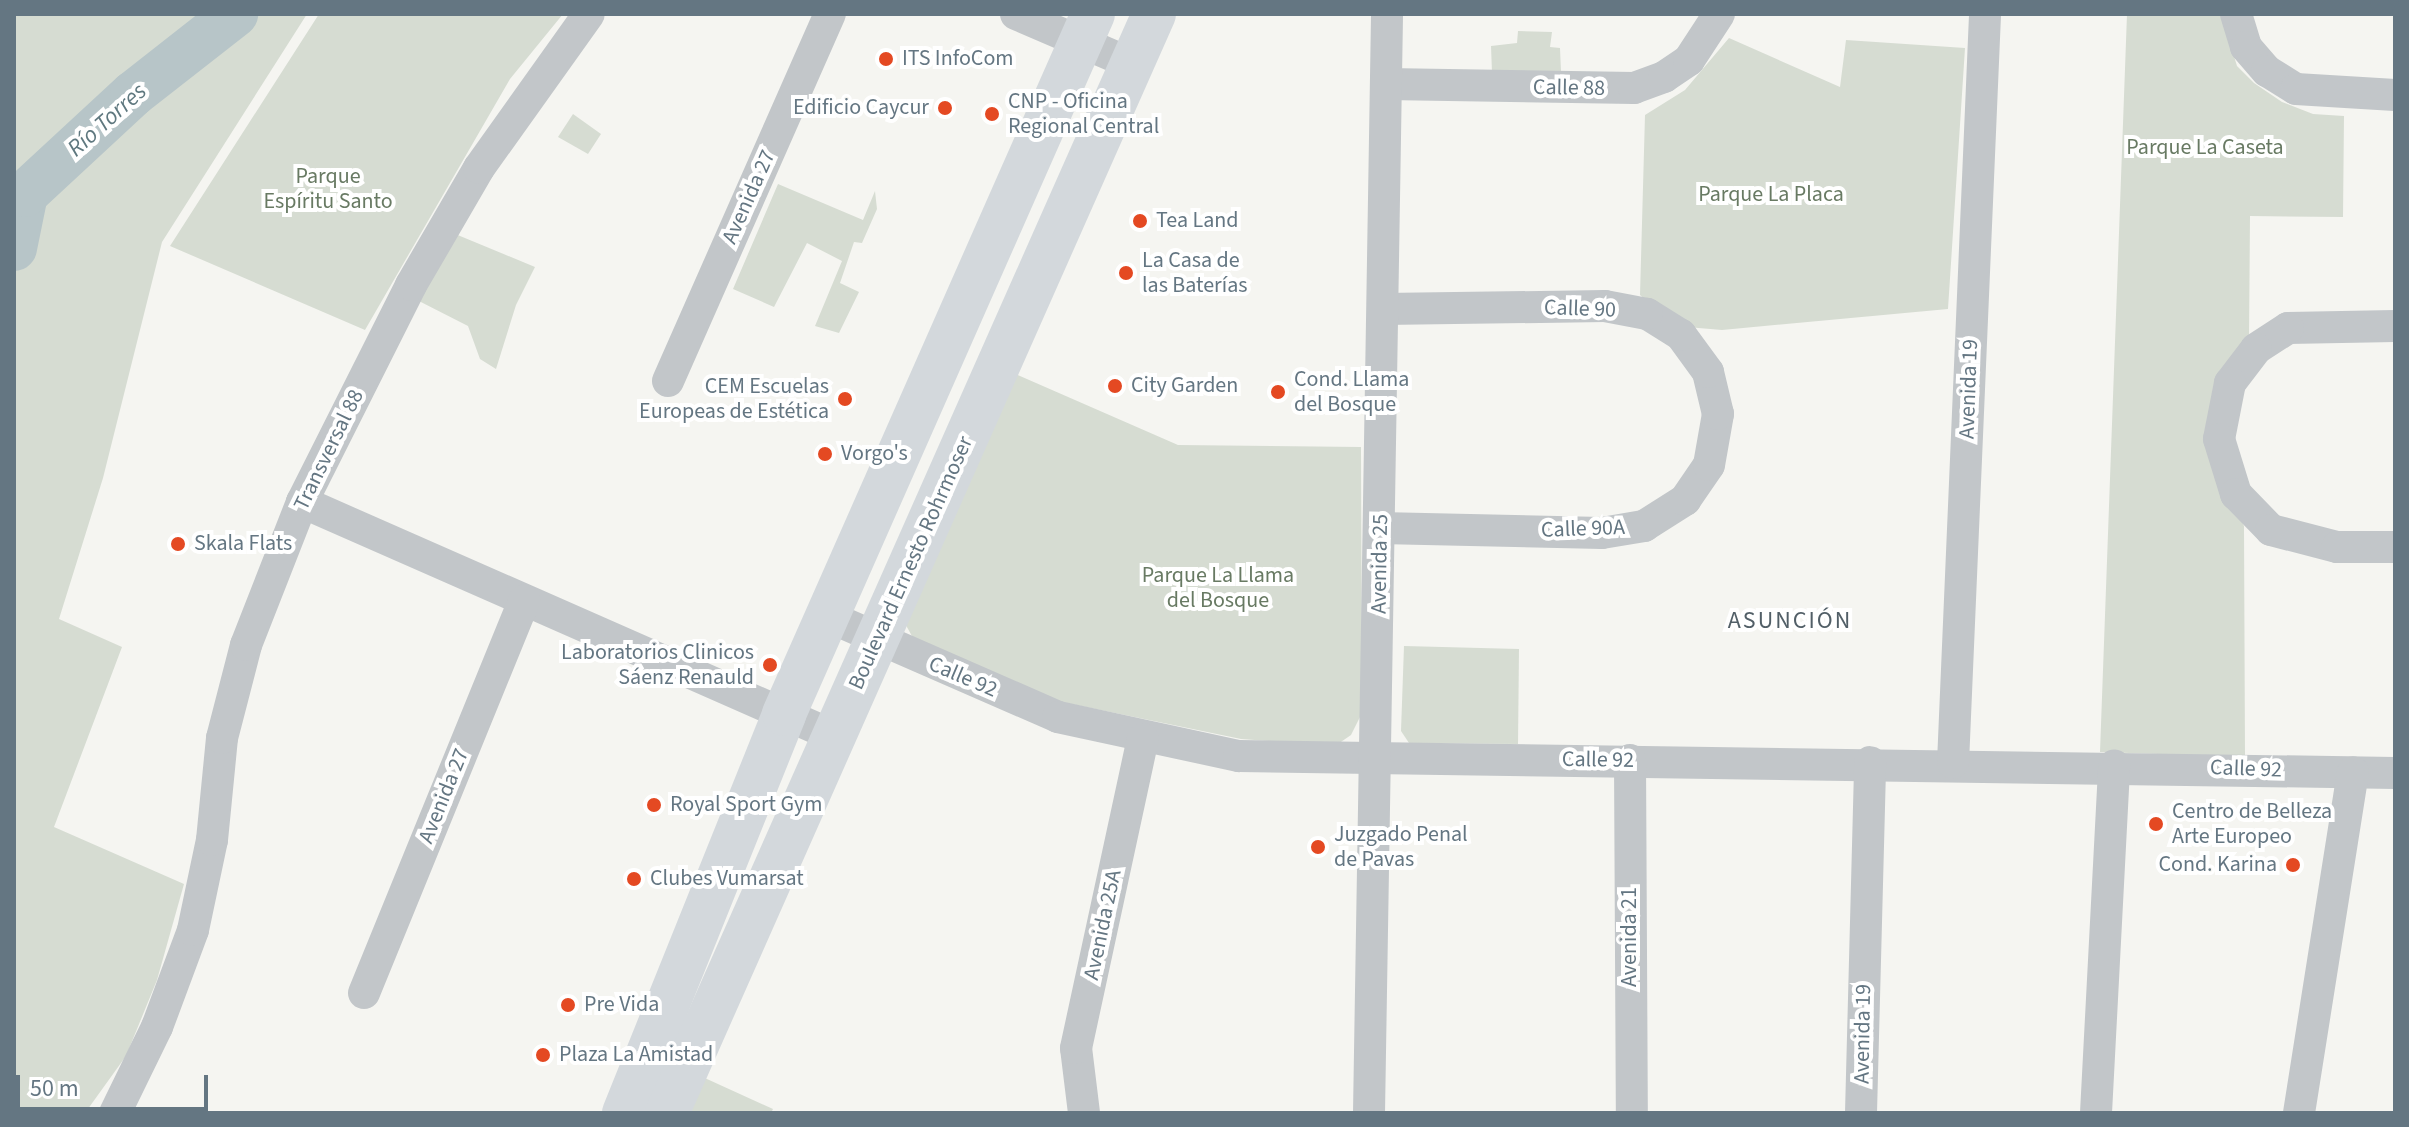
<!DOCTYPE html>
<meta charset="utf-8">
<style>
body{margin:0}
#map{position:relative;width:2409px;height:1127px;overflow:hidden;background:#f5f5f1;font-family:"Source Sans 3",sans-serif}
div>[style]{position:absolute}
.green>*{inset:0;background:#d6dcd2}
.river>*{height:46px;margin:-23px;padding:0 23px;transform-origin:23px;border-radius:23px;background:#b7c5c8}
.street>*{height:32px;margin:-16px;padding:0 16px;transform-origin:16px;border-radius:16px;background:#c2c6c9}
.secondary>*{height:44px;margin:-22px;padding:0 22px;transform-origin:22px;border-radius:22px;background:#d3d8dc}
.dots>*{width:22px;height:22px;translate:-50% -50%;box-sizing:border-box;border:4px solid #fff;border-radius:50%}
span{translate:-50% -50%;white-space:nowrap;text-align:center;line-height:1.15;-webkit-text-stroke:8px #fff;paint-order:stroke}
.poi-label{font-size:22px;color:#647682}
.left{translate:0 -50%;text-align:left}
.right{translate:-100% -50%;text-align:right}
.street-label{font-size:22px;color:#647682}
.park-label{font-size:22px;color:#687a63}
.water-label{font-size:24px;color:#5f787f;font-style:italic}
.neighbourhood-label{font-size:24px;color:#525f67;letter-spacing:2px}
.frame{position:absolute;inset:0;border:16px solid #647682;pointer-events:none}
.scale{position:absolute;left:16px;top:1075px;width:192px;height:36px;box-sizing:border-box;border:4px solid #647682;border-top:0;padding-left:10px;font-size:24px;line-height:28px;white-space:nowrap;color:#647682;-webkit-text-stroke:6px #fff;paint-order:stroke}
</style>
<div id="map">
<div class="green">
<i style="clip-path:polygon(14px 14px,307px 14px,162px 242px,103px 478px,59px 619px,122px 647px,54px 827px,184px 884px,157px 980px,126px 1056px,85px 1113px,14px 1113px)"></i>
<i style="clip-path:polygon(319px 14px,563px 14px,510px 79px,365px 330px,170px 246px)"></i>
<i style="clip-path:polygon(2127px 14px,2221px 14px,2237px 66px,2254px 83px,2282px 102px,2313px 114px,2344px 116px,2343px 217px,2250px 216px,2249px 342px,2221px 476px,2244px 526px,2245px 757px,2100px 752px)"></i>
<i style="clip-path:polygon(1518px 31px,1552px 32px,1550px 47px,1560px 48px,1561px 72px,1492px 73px,1491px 46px,1517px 43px)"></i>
<i style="clip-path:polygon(1729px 38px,1840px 87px,1846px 40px,1965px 48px,1948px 309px,1722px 330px,1675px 326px,1640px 295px,1645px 115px,1685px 90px)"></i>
<i style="clip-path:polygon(573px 114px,601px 134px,588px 154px,558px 137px)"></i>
<i style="clip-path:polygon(778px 184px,863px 220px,875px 191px,877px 209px,862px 243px,854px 242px,840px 283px,859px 292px,839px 333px,815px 326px,842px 261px,807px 243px,774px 307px,733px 289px)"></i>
<i style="clip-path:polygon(448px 231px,535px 267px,516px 305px,496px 369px,480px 359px,468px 326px,413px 298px)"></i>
<i style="clip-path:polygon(1011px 372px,1178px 445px,1361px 447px,1362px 713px,1351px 735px,1335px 746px,1241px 739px,1057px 701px,913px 638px,902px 618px)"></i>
<i style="clip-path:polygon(1404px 646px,1519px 649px,1518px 744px,1409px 743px,1401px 731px)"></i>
<i style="clip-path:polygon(696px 1074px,773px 1109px,771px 1113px,682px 1113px)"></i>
</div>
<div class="river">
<i style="left:14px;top:248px;width:55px;rotate:-78.5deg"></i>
<i style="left:25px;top:194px;width:147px;rotate:-42.8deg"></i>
<i style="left:133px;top:94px;width:130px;rotate:-38.1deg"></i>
</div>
<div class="street">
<i style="left:1016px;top:14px;width:126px;rotate:23.3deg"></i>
<i style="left:2236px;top:14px;width:34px;rotate:73deg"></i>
<i style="left:2246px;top:47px;width:32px;rotate:49deg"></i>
<i style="left:2267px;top:71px;width:34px;rotate:32deg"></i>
<i style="left:2296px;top:89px;width:99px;rotate:3.5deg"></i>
<i style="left:1386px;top:84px;width:248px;rotate:0.9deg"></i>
<i style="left:1634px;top:88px;width:32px;rotate:-20deg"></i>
<i style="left:1664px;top:77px;width:30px;rotate:-34deg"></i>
<i style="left:1689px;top:60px;width:55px;rotate:-56.9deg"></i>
<i style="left:2395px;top:326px;width:107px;rotate:178.9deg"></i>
<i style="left:2288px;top:328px;width:38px;rotate:147deg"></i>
<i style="left:2256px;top:349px;width:43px;rotate:127.4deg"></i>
<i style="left:2230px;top:383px;width:57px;rotate:101.1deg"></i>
<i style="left:2219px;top:439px;width:58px;rotate:72.8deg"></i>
<i style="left:2236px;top:494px;width:50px;rotate:45.8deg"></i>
<i style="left:2271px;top:530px;width:68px;rotate:14.4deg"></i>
<i style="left:2337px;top:547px;width:58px"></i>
<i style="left:668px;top:381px;width:401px;rotate:-66.2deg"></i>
<i style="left:302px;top:502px;width:581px;rotate:23.74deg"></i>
<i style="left:1380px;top:528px;width:222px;rotate:1.3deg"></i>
<i style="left:1602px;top:533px;width:43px;rotate:-9.5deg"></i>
<i style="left:1644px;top:526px;width:49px;rotate:-32.4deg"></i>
<i style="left:1685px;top:500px;width:42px;rotate:-55.6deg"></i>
<i style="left:1709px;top:465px;width:52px;rotate:-80deg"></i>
<i style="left:1718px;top:414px;width:43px;rotate:-103.4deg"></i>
<i style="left:1708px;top:372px;width:46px;rotate:-126.1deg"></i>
<i style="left:1681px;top:335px;width:40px;rotate:-148deg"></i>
<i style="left:1647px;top:314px;width:43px;rotate:-169.2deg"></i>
<i style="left:1605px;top:306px;width:222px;rotate:179.2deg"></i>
<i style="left:827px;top:616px;width:252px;rotate:23.6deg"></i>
<i style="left:1058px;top:717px;width:185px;rotate:12.2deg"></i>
<i style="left:1239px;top:756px;width:1156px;rotate:0.84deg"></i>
<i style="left:1630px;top:760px;width:353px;rotate:89.7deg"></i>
<i style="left:1953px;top:763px;width:750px;rotate:-87.55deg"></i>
<i style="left:364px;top:993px;width:424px;rotate:-67.8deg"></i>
<i style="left:115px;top:1113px;width:96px;rotate:-64deg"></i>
<i style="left:157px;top:1027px;width:103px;rotate:-69.6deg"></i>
<i style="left:193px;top:930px;width:92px;rotate:-78.1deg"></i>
<i style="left:212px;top:840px;width:102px;rotate:-84.4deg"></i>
<i style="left:222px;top:738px;width:96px;rotate:-75.5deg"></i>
<i style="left:246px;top:645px;width:154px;rotate:-68.6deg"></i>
<i style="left:302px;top:502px;width:243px;rotate:-63.3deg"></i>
<i style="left:411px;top:285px;width:135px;rotate:-59.8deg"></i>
<i style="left:479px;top:168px;width:189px;rotate:-54.5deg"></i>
<i style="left:1084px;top:1113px;width:65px;rotate:-97deg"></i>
<i style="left:1076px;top:1048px;width:316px;rotate:-77.8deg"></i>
<i style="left:1369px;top:1113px;width:1099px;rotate:-89.06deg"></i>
<i style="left:1861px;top:1113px;width:351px;rotate:-88.5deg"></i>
<i style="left:2096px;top:1113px;width:348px;rotate:-87deg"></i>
<i style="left:2299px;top:1113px;width:345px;rotate:-81deg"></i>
</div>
<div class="secondary">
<i style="left:624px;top:1113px;width:430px;rotate:-68.1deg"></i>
<i style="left:784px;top:714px;width:765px;rotate:-66.18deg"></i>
<i style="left:667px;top:1113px;width:1202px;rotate:-66.1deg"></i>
</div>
<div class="dots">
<i style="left:886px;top:59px;background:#e44922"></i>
<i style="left:945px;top:108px;background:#e44922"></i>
<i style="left:992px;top:114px;background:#e44922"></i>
<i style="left:1140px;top:221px;background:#e44922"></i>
<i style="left:1126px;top:273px;background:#e44922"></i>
<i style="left:1115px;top:386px;background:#e44922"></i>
<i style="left:1278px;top:392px;background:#e44922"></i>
<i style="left:845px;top:399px;background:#e44922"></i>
<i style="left:825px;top:454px;background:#e44922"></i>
<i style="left:178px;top:544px;background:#e44922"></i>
<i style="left:770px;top:665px;background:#e44922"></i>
<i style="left:654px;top:805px;background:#e44922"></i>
<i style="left:2156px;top:824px;background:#e44922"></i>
<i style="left:1318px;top:847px;background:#e44922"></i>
<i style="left:2293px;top:865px;background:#e44922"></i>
<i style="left:634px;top:879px;background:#e44922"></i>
<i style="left:568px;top:1005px;background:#e44922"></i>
<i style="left:543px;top:1055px;background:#e44922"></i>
</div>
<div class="poi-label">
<span class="left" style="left:902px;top:59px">ITS InfoCom</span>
<span class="left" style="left:1008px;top:114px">CNP - Oficina<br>Regional Central</span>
<span class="right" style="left:929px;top:108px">Edificio Caycur</span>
<span class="left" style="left:1156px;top:221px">Tea Land</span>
<span class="left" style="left:1142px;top:273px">La Casa de<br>las Baterías</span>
<span class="left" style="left:1294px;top:392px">Cond. Llama<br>del Bosque</span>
<span class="right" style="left:829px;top:399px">CEM Escuelas<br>Europeas de Estética</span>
<span class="left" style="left:1131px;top:386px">City Garden</span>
<span class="left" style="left:841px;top:454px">Vorgo's</span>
<span class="left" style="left:194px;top:544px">Skala Flats</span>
<span class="right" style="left:754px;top:665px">Laboratorios Clinicos<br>Sáenz Renauld</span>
<span class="left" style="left:670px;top:805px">Royal Sport Gym</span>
<span class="left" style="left:2172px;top:824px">Centro de Belleza<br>Arte Europeo</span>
<span class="left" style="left:1334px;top:847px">Juzgado Penal<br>de Pavas</span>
<span class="right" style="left:2277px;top:865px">Cond. Karina</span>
<span class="left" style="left:650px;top:879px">Clubes Vumarsat</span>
<span class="left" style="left:584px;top:1005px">Pre Vida</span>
<span class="left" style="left:559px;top:1055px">Plaza La Amistad</span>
</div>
<div class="street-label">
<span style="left:1569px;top:88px;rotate:1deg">Calle 88</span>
<span style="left:749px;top:197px;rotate:-66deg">Avenida 27</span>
<span style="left:1580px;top:309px;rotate:2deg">Calle 90</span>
<span style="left:1969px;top:389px;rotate:-88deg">Avenida 19</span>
<span style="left:329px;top:450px;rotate:-64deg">Transversal 88</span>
<span style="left:1583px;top:529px;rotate:-2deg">Calle 90A</span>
<span style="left:911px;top:563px;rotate:-66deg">Boulevard Ernesto Rohrmoser</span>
<span style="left:1380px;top:564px;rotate:-89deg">Avenida 25</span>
<span style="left:963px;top:677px;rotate:23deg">Calle 92</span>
<span style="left:1598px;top:760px;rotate:1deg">Calle 92</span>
<span style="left:2246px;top:769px;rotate:2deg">Calle 92</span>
<span style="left:444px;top:796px;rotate:-68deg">Avenida 27</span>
<span style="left:1103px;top:925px;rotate:-78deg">Avenida 25A</span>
<span style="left:1630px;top:937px;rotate:-90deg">Avenida 21</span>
<span style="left:1863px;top:1034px;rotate:-89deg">Avenida 19</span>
</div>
<div class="park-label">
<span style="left:2205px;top:148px">Parque La Caseta</span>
<span style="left:328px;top:189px">Parque<br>Espíritu Santo</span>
<span style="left:1771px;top:195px">Parque La Placa</span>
<span style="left:1218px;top:588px">Parque La Llama<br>del Bosque</span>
</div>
<div class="water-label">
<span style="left:107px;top:120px;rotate:-42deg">Río Torres</span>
</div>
<div class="neighbourhood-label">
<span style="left:1790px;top:621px">ASUNCIÓN</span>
</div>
<div class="frame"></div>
<div class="scale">50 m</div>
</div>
